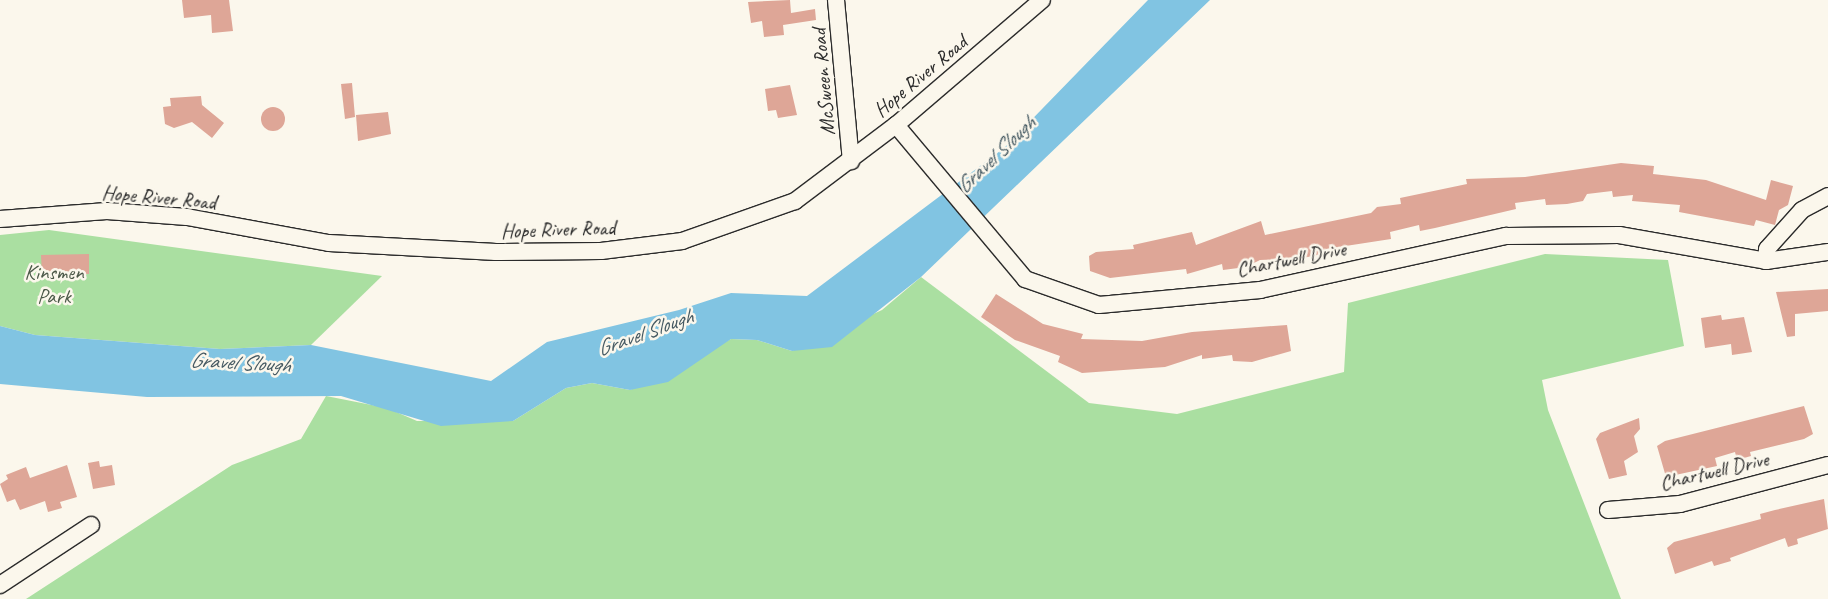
<!DOCTYPE html>
<style>
body{margin:0}
#map{position:relative;width:1828px;height:599px;overflow:hidden;background:#fbf7ec;font-family:Caveat,sans-serif}
div>[style]{position:absolute}
.green>*{inset:0;background:#aadfa1}
.water>*{inset:0;background:#81c4e2}
.building>*{inset:0;background:#dea697}
.round{border-radius:50%}
.roads{filter:drop-shadow(1px 0 #2b2b2b) drop-shadow(-1px 0 #2b2b2b) drop-shadow(0 1px #2b2b2b) drop-shadow(0 -1px #2b2b2b)}
.minor>*{height:16px;margin:-8px;padding:0 8px;transform-origin:8px;border-radius:8px;background:#fbf7ec}
span{translate:-50% -50%;white-space:nowrap;text-align:center;line-height:1.15;-webkit-text-stroke:5px #fbf7ec;paint-order:stroke}
.street-label{font-size:21px;color:#2b2b2b}
.park-label{font-size:21px;color:#4b5848}
.water-label{font-size:22px;color:#455962;font-style:italic}
</style>
<div id="map">
<div class="green">
<i style="clip-path:polygon(49px 230px,382px 276px,311px 345px,220px 349px,35px 335px,0 326px,0 235px)"></i>
<i style="clip-path:polygon(1545px 254px,1668px 260px,1684px 346px,1542px 380px,1548px 410px,1621px 599px,26px 599px,232px 465px,301px 439px,326px 396px,387px 408px,417px 421px,513px 421px,566px 388px,592px 383px,630px 390px,731px 339px,757px 340px,792px 351px,882px 310px,921px 277px,1089px 403px,1177px 414px,1344px 372px,1348px 303px)"></i>
</div>
<div class="water">
<i style="clip-path:polygon(1148px 0,1210px 0,921px 277px,832px 347px,792px 351px,757px 340px,731px 339px,668px 382px,630px 390px,592px 383px,566px 388px,513px 421px,441px 426px,341px 396px,147px 397px,0 384px,0 326px,35px 335px,220px 349px,311px 345px,491px 381px,547px 342px,679px 310px,731px 293px,807px 296px,1004px 148px)"></i>
</div>
<div class="building">
<i style="clip-path:polygon(182px 0,229px 0,233px 31px,212px 33px,211px 15px,184px 18px)"></i>
<i style="clip-path:polygon(790px 0,791px 13px,815px 9px,816px 20px,783px 25px,784px 35px,764px 37px,762px 21px,751px 23px,748px 2px)"></i>
<i style="clip-path:polygon(352px 83px,355px 117px,345px 119px,341px 84px)"></i>
<i style="clip-path:polygon(790px 85px,797px 115px,778px 118px,776px 110px,768px 111px,765px 89px)"></i>
<i style="clip-path:polygon(201px 96px,202px 105px,224px 123px,212px 138px,192px 122px,174px 128px,165px 124px,163px 107px,171px 106px,170px 98px)"></i>
<i class="round" style="left:261px;top:107px;width:24px;height:24px"></i>
<i style="clip-path:polygon(388px 112px,391px 134px,358px 141px,356px 115px)"></i>
<i style="clip-path:polygon(1621px 163px,1654px 166px,1653px 174px,1706px 180px,1766px 200px,1771px 180px,1793px 186px,1788px 205px,1779px 210px,1775px 225px,1756px 220px,1754px 226px,1679px 212px,1680px 205px,1632px 201px,1633px 195px,1613px 197px,1612px 191px,1587px 194px,1583px 201px,1567px 204px,1546px 205px,1545px 199px,1515px 203px,1516px 209px,1435px 228px,1420px 231px,1419px 225px,1390px 232px,1391px 239px,1326px 249px,1327px 253px,1303px 258px,1260px 260px,1246px 267px,1223px 270px,1222px 264px,1187px 274px,1186px 269px,1110px 278px,1090px 271px,1089px 256px,1096px 252px,1134px 249px,1133px 245px,1192px 232px,1196px 245px,1261px 221px,1265px 235px,1371px 213px,1377px 207px,1401px 204px,1400px 198px,1467px 184px,1466px 179px,1525px 177px)"></i>
<i style="clip-path:polygon(89px 254px,89px 274px,42px 275px,41px 255px)"></i>
<i style="clip-path:polygon(1828px 289px,1828px 311px,1795px 314px,1795px 336px,1787px 337px,1776px 292px)"></i>
<i style="clip-path:polygon(996px 294px,1043px 324px,1083px 334px,1081px 339px,1142px 341px,1192px 332px,1287px 325px,1291px 351px,1252px 362px,1233px 361px,1232px 355px,1202px 359px,1202px 355px,1165px 367px,1082px 373px,1058px 362px,1060px 356px,1015px 340px,981px 317px)"></i>
<i style="clip-path:polygon(1721px 315px,1722px 320px,1744px 317px,1752px 352px,1732px 355px,1731px 344px,1705px 348px,1701px 318px)"></i>
<i style="clip-path:polygon(1804px 406px,1813px 434px,1804px 439px,1750px 452px,1751px 456px,1737px 460px,1735px 452px,1715px 458px,1717px 466px,1666px 477px,1657px 446px,1665px 441px)"></i>
<i style="clip-path:polygon(1639px 418px,1640px 429px,1634px 436px,1638px 452px,1624px 461px,1627px 475px,1609px 479px,1596px 439px,1600px 433px)"></i>
<i style="clip-path:polygon(99px 461px,100px 467px,112px 465px,115px 485px,93px 489px,88px 463px)"></i>
<i style="clip-path:polygon(67px 465px,77px 497px,60px 502px,62px 508px,48px 512px,45px 501px,20px 510px,15px 499px,7px 502px,0 484px,8px 479px,6px 475px,26px 467px,30px 478px)"></i>
<i style="clip-path:polygon(1824px 499px,1828px 529px,1797px 539px,1798px 544px,1788px 547px,1785px 538px,1730px 558px,1731px 561px,1714px 566px,1712px 561px,1675px 574px,1667px 548px,1674px 542px,1761px 519px,1760px 514px,1775px 510px)"></i>
</div>
<div class="roads">
<div class="minor">
<i style="left:836px;top:0;width:162px;rotate:84.7deg"></i>
<i style="left:896px;top:125px;width:201px;rotate:50deg"></i>
<i style="left:1025px;top:279px;width:78px;rotate:19.4deg"></i>
<i style="left:1099px;top:305px;width:162px;rotate:-5.3deg"></i>
<i style="left:1260px;top:290px;width:252px;rotate:-12.4deg"></i>
<i style="left:1506px;top:236px;width:113px;rotate:-0.5deg"></i>
<i style="left:1619px;top:235px;width:149px;rotate:10deg"></i>
<i style="left:1766px;top:261px;width:63px;rotate:-8.3deg"></i>
<i style="left:0;top:219px;width:107px;rotate:-4.3deg"></i>
<i style="left:107px;top:211px;width:80px;rotate:4.3deg"></i>
<i style="left:187px;top:217px;width:144px;rotate:10.4deg"></i>
<i style="left:329px;top:243px;width:167px;rotate:3.1deg"></i>
<i style="left:496px;top:252px;width:105px;rotate:-0.5deg"></i>
<i style="left:601px;top:251px;width:82px;rotate:-7deg"></i>
<i style="left:682px;top:241px;width:120px;rotate:-19.5deg"></i>
<i style="left:795px;top:201px;width:126px;rotate:-37deg"></i>
<i style="left:896px;top:125px;width:192px;rotate:-40.6deg"></i>
<i style="left:1766px;top:261px;width:12px;rotate:-85deg"></i>
<i style="left:1767px;top:249px;width:52px;rotate:-48.1deg"></i>
<i style="left:1802px;top:210px;width:30px;rotate:-28deg"></i>
<i style="left:1608px;top:510px;width:72px;rotate:-4.8deg"></i>
<i style="left:1680px;top:504px;width:153px;rotate:-14.8deg"></i>
<i style="left:0;top:585px;width:109px;rotate:-33.4deg"></i>
</div>
</div>
<div class="street-label">
<span style="left:920px;top:76px;rotate:-40deg">Hope River Road</span>
<span style="left:823px;top:82px;rotate:-95deg">McSween Road</span>
<span style="left:159px;top:197px;rotate:5deg">Hope River Road</span>
<span style="left:558px;top:229px;rotate:-2deg">Hope River Road</span>
<span style="left:1291px;top:259px;rotate:-11deg">Chartwell Drive</span>
<span style="left:1714px;top:471px;rotate:-13deg">Chartwell Drive</span>
</div>
<div class="park-label">
<span style="left:54px;top:284px">Kinsmen<br>Park</span>
</div>
<div class="water-label">
<span style="left:996px;top:155px;rotate:-44deg">Gravel Slough</span>
<span style="left:645px;top:333px;rotate:-20deg">Gravel Slough</span>
<span style="left:240px;top:363px;rotate:3deg">Gravel Slough</span>
</div>
</div>
